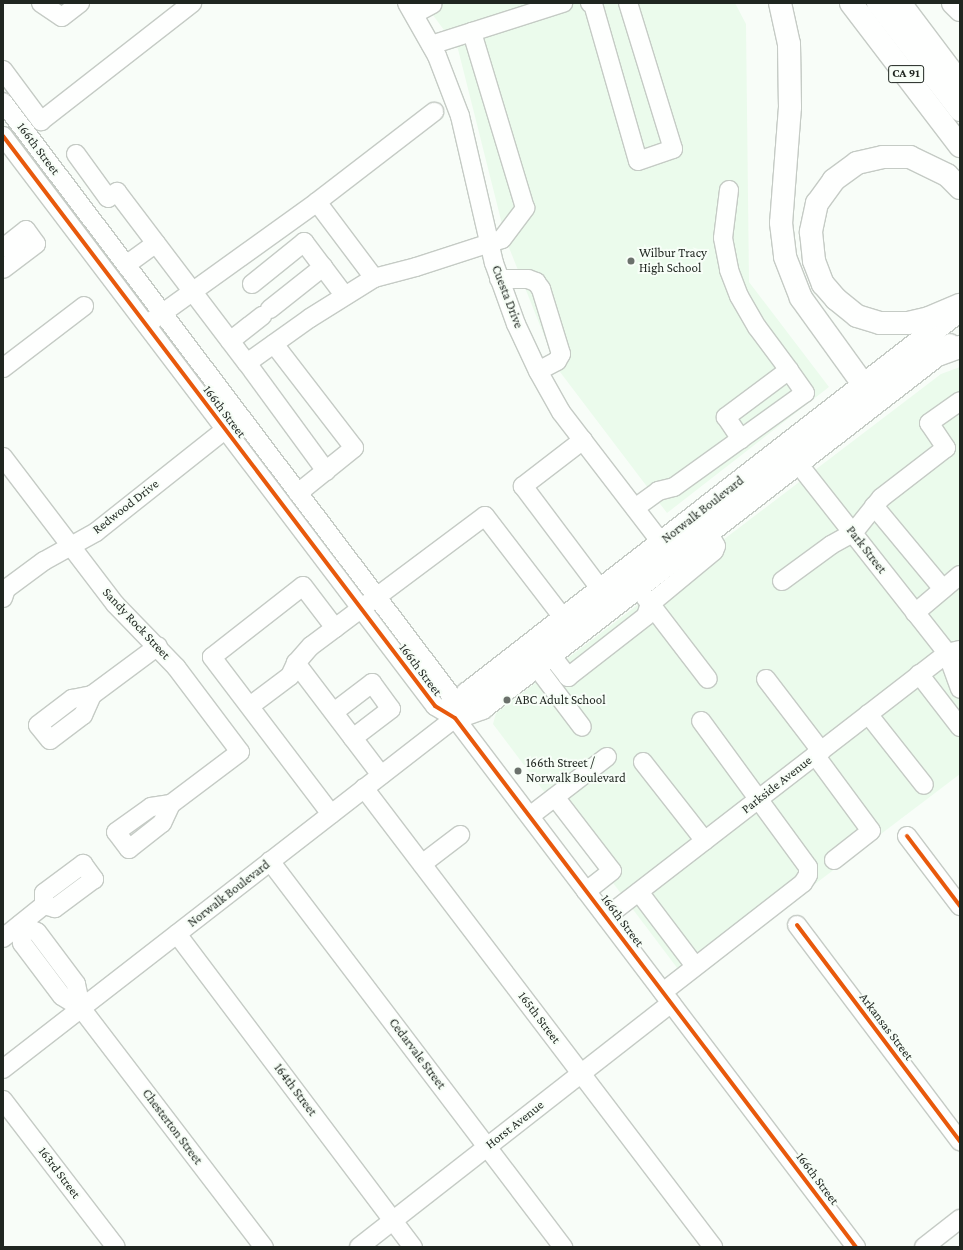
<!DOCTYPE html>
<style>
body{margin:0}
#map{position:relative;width:963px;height:1250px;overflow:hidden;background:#f8fdf8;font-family:"Crimson Pro",serif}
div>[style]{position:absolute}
.built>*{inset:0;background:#ebfbec}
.roads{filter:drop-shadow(1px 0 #c5cbc5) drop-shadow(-1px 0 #c5cbc5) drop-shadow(0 1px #c5cbc5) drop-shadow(0 -1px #c5cbc5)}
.minor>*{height:18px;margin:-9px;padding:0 9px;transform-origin:9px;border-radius:9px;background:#fefffe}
.major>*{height:22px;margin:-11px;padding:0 11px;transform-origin:11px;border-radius:11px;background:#fefffe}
.highway>*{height:22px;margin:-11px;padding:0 11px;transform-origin:11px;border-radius:11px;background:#fefffe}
.cycleway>*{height:4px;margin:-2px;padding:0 2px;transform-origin:2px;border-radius:2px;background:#e8590c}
.dots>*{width:11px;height:11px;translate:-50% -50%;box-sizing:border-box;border:2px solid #f7fef7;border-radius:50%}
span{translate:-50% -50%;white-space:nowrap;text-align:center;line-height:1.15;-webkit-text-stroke:4px #f7fef7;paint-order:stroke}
.shield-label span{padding:1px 3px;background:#f7fef7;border:1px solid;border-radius:3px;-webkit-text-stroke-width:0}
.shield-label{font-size:12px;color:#1f2620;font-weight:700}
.street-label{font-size:13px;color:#1f2620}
.poi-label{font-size:13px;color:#1f2620}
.left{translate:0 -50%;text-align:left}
.frame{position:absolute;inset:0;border:4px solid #1f2620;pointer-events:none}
</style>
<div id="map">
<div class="built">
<i style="clip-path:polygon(424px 3px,735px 3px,746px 24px,749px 282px,829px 387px,667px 513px,557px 368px,506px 240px,458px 49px)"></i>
<i style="clip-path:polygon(960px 367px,960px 774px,687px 981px,493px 724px,496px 713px,941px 374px)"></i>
</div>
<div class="roads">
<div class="minor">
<i style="left:41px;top:3px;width:25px;rotate:34deg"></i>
<i style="left:62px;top:17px;width:23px;rotate:-38deg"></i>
<i style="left:407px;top:3px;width:61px;rotate:60.5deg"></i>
<i style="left:437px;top:56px;width:64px;rotate:69deg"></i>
<i style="left:460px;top:116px;width:151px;rotate:77deg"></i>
<i style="left:494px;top:263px;width:65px;rotate:70.2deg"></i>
<i style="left:516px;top:324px;width:52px;rotate:64.9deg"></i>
<i style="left:538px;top:371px;width:47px;rotate:60.7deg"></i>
<i style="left:561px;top:412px;width:179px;rotate:52.5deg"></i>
<i style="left:590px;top:3px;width:3px;rotate:18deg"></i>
<i style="left:593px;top:4px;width:163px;rotate:74deg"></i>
<i style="left:638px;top:161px;width:37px;rotate:-19deg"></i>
<i style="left:673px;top:149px;width:153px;rotate:-107.1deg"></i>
<i style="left:414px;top:14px;width:21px;rotate:-28deg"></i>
<i style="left:431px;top:45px;width:139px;rotate:-17.7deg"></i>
<i style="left:3px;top:70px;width:64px;rotate:53.3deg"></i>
<i style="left:41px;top:121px;width:192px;rotate:-38deg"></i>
<i style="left:3px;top:102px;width:742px;rotate:52.94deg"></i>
<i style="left:450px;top:694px;width:25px;rotate:78deg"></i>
<i style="left:3px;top:136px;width:715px;rotate:52.84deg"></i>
<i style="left:435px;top:706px;width:23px;rotate:31deg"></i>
<i style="left:455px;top:718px;width:664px;rotate:52.84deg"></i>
<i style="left:76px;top:154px;width:54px;rotate:54deg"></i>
<i style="left:108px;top:198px;width:11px;rotate:-34deg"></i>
<i style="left:117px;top:192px;width:215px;rotate:52.8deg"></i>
<i style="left:247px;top:363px;width:77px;rotate:-35.5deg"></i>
<i style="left:310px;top:318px;width:75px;rotate:-32deg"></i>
<i style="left:729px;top:190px;width:48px;rotate:97.1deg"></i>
<i style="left:723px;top:238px;width:33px;rotate:79deg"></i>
<i style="left:729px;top:270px;width:28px;rotate:69deg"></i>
<i style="left:739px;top:296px;width:36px;rotate:60deg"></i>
<i style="left:757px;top:327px;width:54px;rotate:53.3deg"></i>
<i style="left:317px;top:202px;width:95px;rotate:53.1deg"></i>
<i style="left:374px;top:278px;width:43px;rotate:-14.7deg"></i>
<i style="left:416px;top:267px;width:90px;rotate:-18deg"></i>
<i style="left:502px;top:239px;width:39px;rotate:-53deg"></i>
<i style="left:525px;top:208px;width:184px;rotate:-106.8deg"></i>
<i style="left:3px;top:248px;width:29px;rotate:-38deg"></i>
<i style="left:26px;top:230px;width:17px;rotate:54deg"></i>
<i style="left:36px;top:244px;width:41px;rotate:142.9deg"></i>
<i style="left:126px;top:265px;width:37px;rotate:-36deg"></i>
<i style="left:499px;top:279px;width:29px"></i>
<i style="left:528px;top:279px;width:9px;rotate:21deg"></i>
<i style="left:536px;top:282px;width:9px;rotate:54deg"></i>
<i style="left:541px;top:289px;width:68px;rotate:72.9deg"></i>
<i style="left:561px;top:354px;width:8px;rotate:120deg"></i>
<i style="left:557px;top:361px;width:21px;rotate:152deg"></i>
<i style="left:252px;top:284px;width:67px;rotate:-38.9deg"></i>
<i style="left:304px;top:242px;width:31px;rotate:53deg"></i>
<i style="left:270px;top:309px;width:68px;rotate:-38.4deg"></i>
<i style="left:323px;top:267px;width:36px;rotate:53deg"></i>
<i style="left:153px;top:320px;width:202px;rotate:-35.7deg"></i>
<i style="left:317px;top:202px;width:148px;rotate:-37.6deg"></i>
<i style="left:230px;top:341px;width:41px;rotate:-38deg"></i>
<i style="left:274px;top:344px;width:131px;rotate:52.4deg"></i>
<i style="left:354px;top:448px;width:72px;rotate:141.2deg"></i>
<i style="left:247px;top:363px;width:134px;rotate:53.8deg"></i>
<i style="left:3px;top:368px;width:102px;rotate:-37.4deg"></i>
<i style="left:583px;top:440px;width:76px;rotate:142.5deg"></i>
<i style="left:523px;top:486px;width:130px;rotate:53.1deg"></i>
<i style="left:789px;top:452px;width:256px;rotate:51.8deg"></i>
<i style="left:947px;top:653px;width:38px;rotate:70deg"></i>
<i style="left:3px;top:457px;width:185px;rotate:52.7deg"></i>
<i style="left:115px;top:604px;width:88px;rotate:45.9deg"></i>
<i style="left:176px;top:667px;width:106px;rotate:53deg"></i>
<i style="left:240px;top:752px;width:86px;rotate:143deg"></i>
<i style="left:171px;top:804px;width:21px;rotate:115deg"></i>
<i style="left:162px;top:823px;width:42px;rotate:141.8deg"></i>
<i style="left:129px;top:849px;width:21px;rotate:-127deg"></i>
<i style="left:116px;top:832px;width:43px;rotate:-35.5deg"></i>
<i style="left:151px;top:807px;width:20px;rotate:-9deg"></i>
<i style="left:874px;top:506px;width:108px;rotate:50.3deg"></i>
<i style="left:635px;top:508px;width:29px;rotate:-36deg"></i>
<i style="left:658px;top:491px;width:16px;rotate:-14deg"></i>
<i style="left:674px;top:487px;width:161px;rotate:-35.7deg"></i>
<i style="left:805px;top:393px;width:28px;rotate:-125deg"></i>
<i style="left:789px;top:370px;width:79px;rotate:143.3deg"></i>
<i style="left:726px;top:417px;width:27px;rotate:56deg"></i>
<i style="left:782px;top:581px;width:61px;rotate:-36.3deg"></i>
<i style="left:831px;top:545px;width:25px;rotate:-29deg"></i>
<i style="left:853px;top:533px;width:45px;rotate:-51.3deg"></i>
<i style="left:881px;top:498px;width:82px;rotate:-37.6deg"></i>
<i style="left:946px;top:448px;width:30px;rotate:-124deg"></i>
<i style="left:929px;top:423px;width:38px;rotate:-35deg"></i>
<i style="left:645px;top:597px;width:103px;rotate:52.5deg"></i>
<i style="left:3px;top:598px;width:9px;rotate:-72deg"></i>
<i style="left:6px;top:589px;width:47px;rotate:-36.4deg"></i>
<i style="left:44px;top:561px;width:60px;rotate:-29.1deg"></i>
<i style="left:96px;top:532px;width:177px;rotate:-38.4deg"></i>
<i style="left:915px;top:613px;width:59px;rotate:-40.2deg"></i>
<i style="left:551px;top:655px;width:28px;rotate:52deg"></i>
<i style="left:568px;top:677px;width:99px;rotate:-38deg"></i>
<i style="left:646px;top:616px;width:13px;rotate:-72deg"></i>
<i style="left:650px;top:604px;width:83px;rotate:-39.6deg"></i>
<i style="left:714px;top:551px;width:5px;rotate:-68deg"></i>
<i style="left:716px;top:546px;width:16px;rotate:-120deg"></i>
<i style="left:536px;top:666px;width:76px;rotate:53deg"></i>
<i style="left:919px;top:674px;width:67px;rotate:52.3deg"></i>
<i style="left:766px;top:679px;width:91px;rotate:52.6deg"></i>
<i style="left:92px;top:695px;width:22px;rotate:114deg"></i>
<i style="left:83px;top:715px;width:41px;rotate:142.9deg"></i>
<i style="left:50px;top:740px;width:19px;rotate:-129deg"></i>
<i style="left:38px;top:725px;width:43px;rotate:-37.4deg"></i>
<i style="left:72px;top:699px;width:20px;rotate:-11deg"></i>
<i style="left:92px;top:695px;width:82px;rotate:-36.6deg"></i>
<i style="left:250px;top:706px;width:50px;rotate:-36.9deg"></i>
<i style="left:290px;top:676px;width:14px;rotate:-65deg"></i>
<i style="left:334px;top:712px;width:48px;rotate:-37.3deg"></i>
<i style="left:372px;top:683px;width:32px;rotate:54deg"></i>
<i style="left:391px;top:709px;width:48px;rotate:142.7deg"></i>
<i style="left:868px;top:714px;width:90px;rotate:51.7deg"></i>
<i style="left:815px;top:755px;width:94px;rotate:53.6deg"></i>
<i style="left:871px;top:831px;width:47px;rotate:141.9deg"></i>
<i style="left:643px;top:762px;width:100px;rotate:51.9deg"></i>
<i style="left:381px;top:775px;width:141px;rotate:-127.2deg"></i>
<i style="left:296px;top:663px;width:23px;rotate:-49deg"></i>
<i style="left:311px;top:646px;width:217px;rotate:-36.8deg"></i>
<i style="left:485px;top:516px;width:130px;rotate:52.5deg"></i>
<i style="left:364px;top:788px;width:577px;rotate:52.75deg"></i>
<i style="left:555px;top:797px;width:93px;rotate:52.4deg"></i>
<i style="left:612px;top:871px;width:33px;rotate:142deg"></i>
<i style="left:331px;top:814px;width:197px;rotate:-127.2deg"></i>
<i style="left:212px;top:657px;width:115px;rotate:-38deg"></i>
<i style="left:303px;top:586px;width:53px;rotate:52.7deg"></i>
<i style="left:530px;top:816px;width:97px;rotate:-37.5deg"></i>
<i style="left:907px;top:836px;width:88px;rotate:52.9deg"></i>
<i style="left:270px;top:861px;width:485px;rotate:52.8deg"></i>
<i style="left:83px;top:864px;width:19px;rotate:54deg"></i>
<i style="left:94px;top:879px;width:49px;rotate:143.4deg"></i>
<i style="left:55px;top:908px;width:11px;rotate:-165deg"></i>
<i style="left:44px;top:905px;width:12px;rotate:-90deg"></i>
<i style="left:44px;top:893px;width:49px;rotate:-36.6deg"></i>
<i style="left:422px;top:864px;width:48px;rotate:-37.3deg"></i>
<i style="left:639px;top:892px;width:93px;rotate:52.9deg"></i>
<i style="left:606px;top:917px;width:431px;rotate:-37.7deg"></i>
<i style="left:947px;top:653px;width:13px;rotate:-13deg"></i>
<i style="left:21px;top:924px;width:19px;rotate:87deg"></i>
<i style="left:22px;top:943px;width:66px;rotate:53deg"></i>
<i style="left:62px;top:996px;width:22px;rotate:32deg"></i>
<i style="left:81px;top:1008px;width:301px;rotate:52.6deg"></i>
<i style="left:21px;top:924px;width:18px;rotate:27deg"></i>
<i style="left:37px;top:932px;width:65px;rotate:53.1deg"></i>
<i style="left:76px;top:984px;width:25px;rotate:78deg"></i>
<i style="left:797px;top:925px;width:271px;rotate:53deg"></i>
<i style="left:177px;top:934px;width:392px;rotate:53deg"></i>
<i style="left:3px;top:938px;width:53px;rotate:-38.8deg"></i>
<i style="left:663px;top:992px;width:177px;rotate:-37.9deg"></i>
<i style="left:803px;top:883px;width:9px;rotate:-58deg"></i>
<i style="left:808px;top:875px;width:8px;rotate:-90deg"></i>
<i style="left:808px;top:867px;width:181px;rotate:-126.2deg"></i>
<i style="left:3px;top:1069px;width:572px;rotate:-37.83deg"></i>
<i style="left:3px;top:1100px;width:185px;rotate:52.5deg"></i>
<i style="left:359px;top:1247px;width:396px;rotate:-38deg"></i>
<i style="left:924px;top:1247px;width:46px;rotate:-37.9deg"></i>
</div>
<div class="major">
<i style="left:455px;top:718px;width:28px;rotate:-63deg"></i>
<i style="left:468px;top:693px;width:624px;rotate:-37.9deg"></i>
<i style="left:455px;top:718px;width:29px;rotate:-20deg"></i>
<i style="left:482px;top:708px;width:592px;rotate:-37.8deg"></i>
</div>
<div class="highway">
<i style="left:780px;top:3px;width:42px;rotate:77.6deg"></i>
<i style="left:789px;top:44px;width:63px;rotate:89.1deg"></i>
<i style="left:790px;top:107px;width:116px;rotate:94.4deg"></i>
<i style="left:781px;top:223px;width:34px;rotate:83deg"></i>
<i style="left:785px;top:257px;width:44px;rotate:68.7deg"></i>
<i style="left:801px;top:298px;width:128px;rotate:54.2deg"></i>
<i style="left:851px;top:3px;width:180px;rotate:52.7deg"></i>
<i style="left:878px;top:3px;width:135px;rotate:52.5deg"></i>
<i style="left:900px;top:3px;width:100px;rotate:53.1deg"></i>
<i style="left:953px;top:3px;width:10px;rotate:45deg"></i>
<i style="left:960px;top:188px;width:18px;rotate:-135deg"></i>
<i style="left:947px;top:175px;width:41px;rotate:-154.1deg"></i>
<i style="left:910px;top:157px;width:27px;rotate:180deg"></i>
<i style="left:883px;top:157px;width:27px;rotate:167deg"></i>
<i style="left:857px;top:163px;width:29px;rotate:144deg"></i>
<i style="left:834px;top:180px;width:29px;rotate:126deg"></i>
<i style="left:817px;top:203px;width:30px;rotate:102deg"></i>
<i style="left:811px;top:232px;width:29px;rotate:84deg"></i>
<i style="left:814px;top:261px;width:25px;rotate:69deg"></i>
<i style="left:823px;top:284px;width:20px;rotate:49deg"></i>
<i style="left:836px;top:299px;width:27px;rotate:39deg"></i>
<i style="left:857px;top:316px;width:24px;rotate:17deg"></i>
<i style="left:880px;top:323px;width:28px"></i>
<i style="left:908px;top:323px;width:22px;rotate:-13deg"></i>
<i style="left:929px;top:318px;width:34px;rotate:-23deg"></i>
<i style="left:935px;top:356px;width:27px;rotate:-20deg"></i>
</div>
</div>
<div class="cycleway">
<i style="left:3px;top:136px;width:715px;rotate:52.84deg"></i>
<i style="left:435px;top:706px;width:23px;rotate:31deg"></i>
<i style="left:455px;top:718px;width:664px;rotate:52.84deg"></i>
<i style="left:907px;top:836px;width:88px;rotate:52.9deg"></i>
<i style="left:797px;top:925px;width:271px;rotate:53deg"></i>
</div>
<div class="dots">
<i style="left:631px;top:261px;background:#6b716c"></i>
<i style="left:507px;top:700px;background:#6b716c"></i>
<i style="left:518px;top:771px;background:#6b716c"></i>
</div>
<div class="shield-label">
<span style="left:906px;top:74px">CA 91</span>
</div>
<div class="street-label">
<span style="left:38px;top:149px;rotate:53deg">166th Street</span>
<span style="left:507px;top:297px;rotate:69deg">Cuesta Drive</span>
<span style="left:224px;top:412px;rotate:53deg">166th Street</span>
<span style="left:126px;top:507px;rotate:-38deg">Redwood Drive</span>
<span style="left:703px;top:510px;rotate:-38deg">Norwalk Boulevard</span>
<span style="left:866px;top:550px;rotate:52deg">Park Street</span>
<span style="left:136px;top:624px;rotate:47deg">Sandy Rock Street</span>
<span style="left:420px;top:670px;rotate:53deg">166th Street</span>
<span style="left:777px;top:785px;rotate:-38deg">Parkside Avenue</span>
<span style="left:229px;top:894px;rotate:-38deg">Norwalk Boulevard</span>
<span style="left:622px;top:921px;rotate:53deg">166th Street</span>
<span style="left:539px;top:1018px;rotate:53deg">165th Street</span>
<span style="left:886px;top:1027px;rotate:53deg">Arkansas Street</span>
<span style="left:417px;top:1054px;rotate:53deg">Cedarvale Street</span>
<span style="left:295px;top:1090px;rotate:53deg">164th Street</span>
<span style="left:515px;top:1125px;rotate:-38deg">Horst Avenue</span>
<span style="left:172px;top:1127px;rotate:53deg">Chesterton Street</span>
<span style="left:59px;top:1173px;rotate:53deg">163rd Street</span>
<span style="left:817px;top:1179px;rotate:53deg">166th Street</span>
</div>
<div class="poi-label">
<span class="left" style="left:639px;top:261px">Wilbur Tracy<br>High School</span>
<span class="left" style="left:515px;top:700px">ABC Adult School</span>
<span class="left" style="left:526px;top:771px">166th Street /<br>Norwalk Boulevard</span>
</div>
<div class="frame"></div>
</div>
